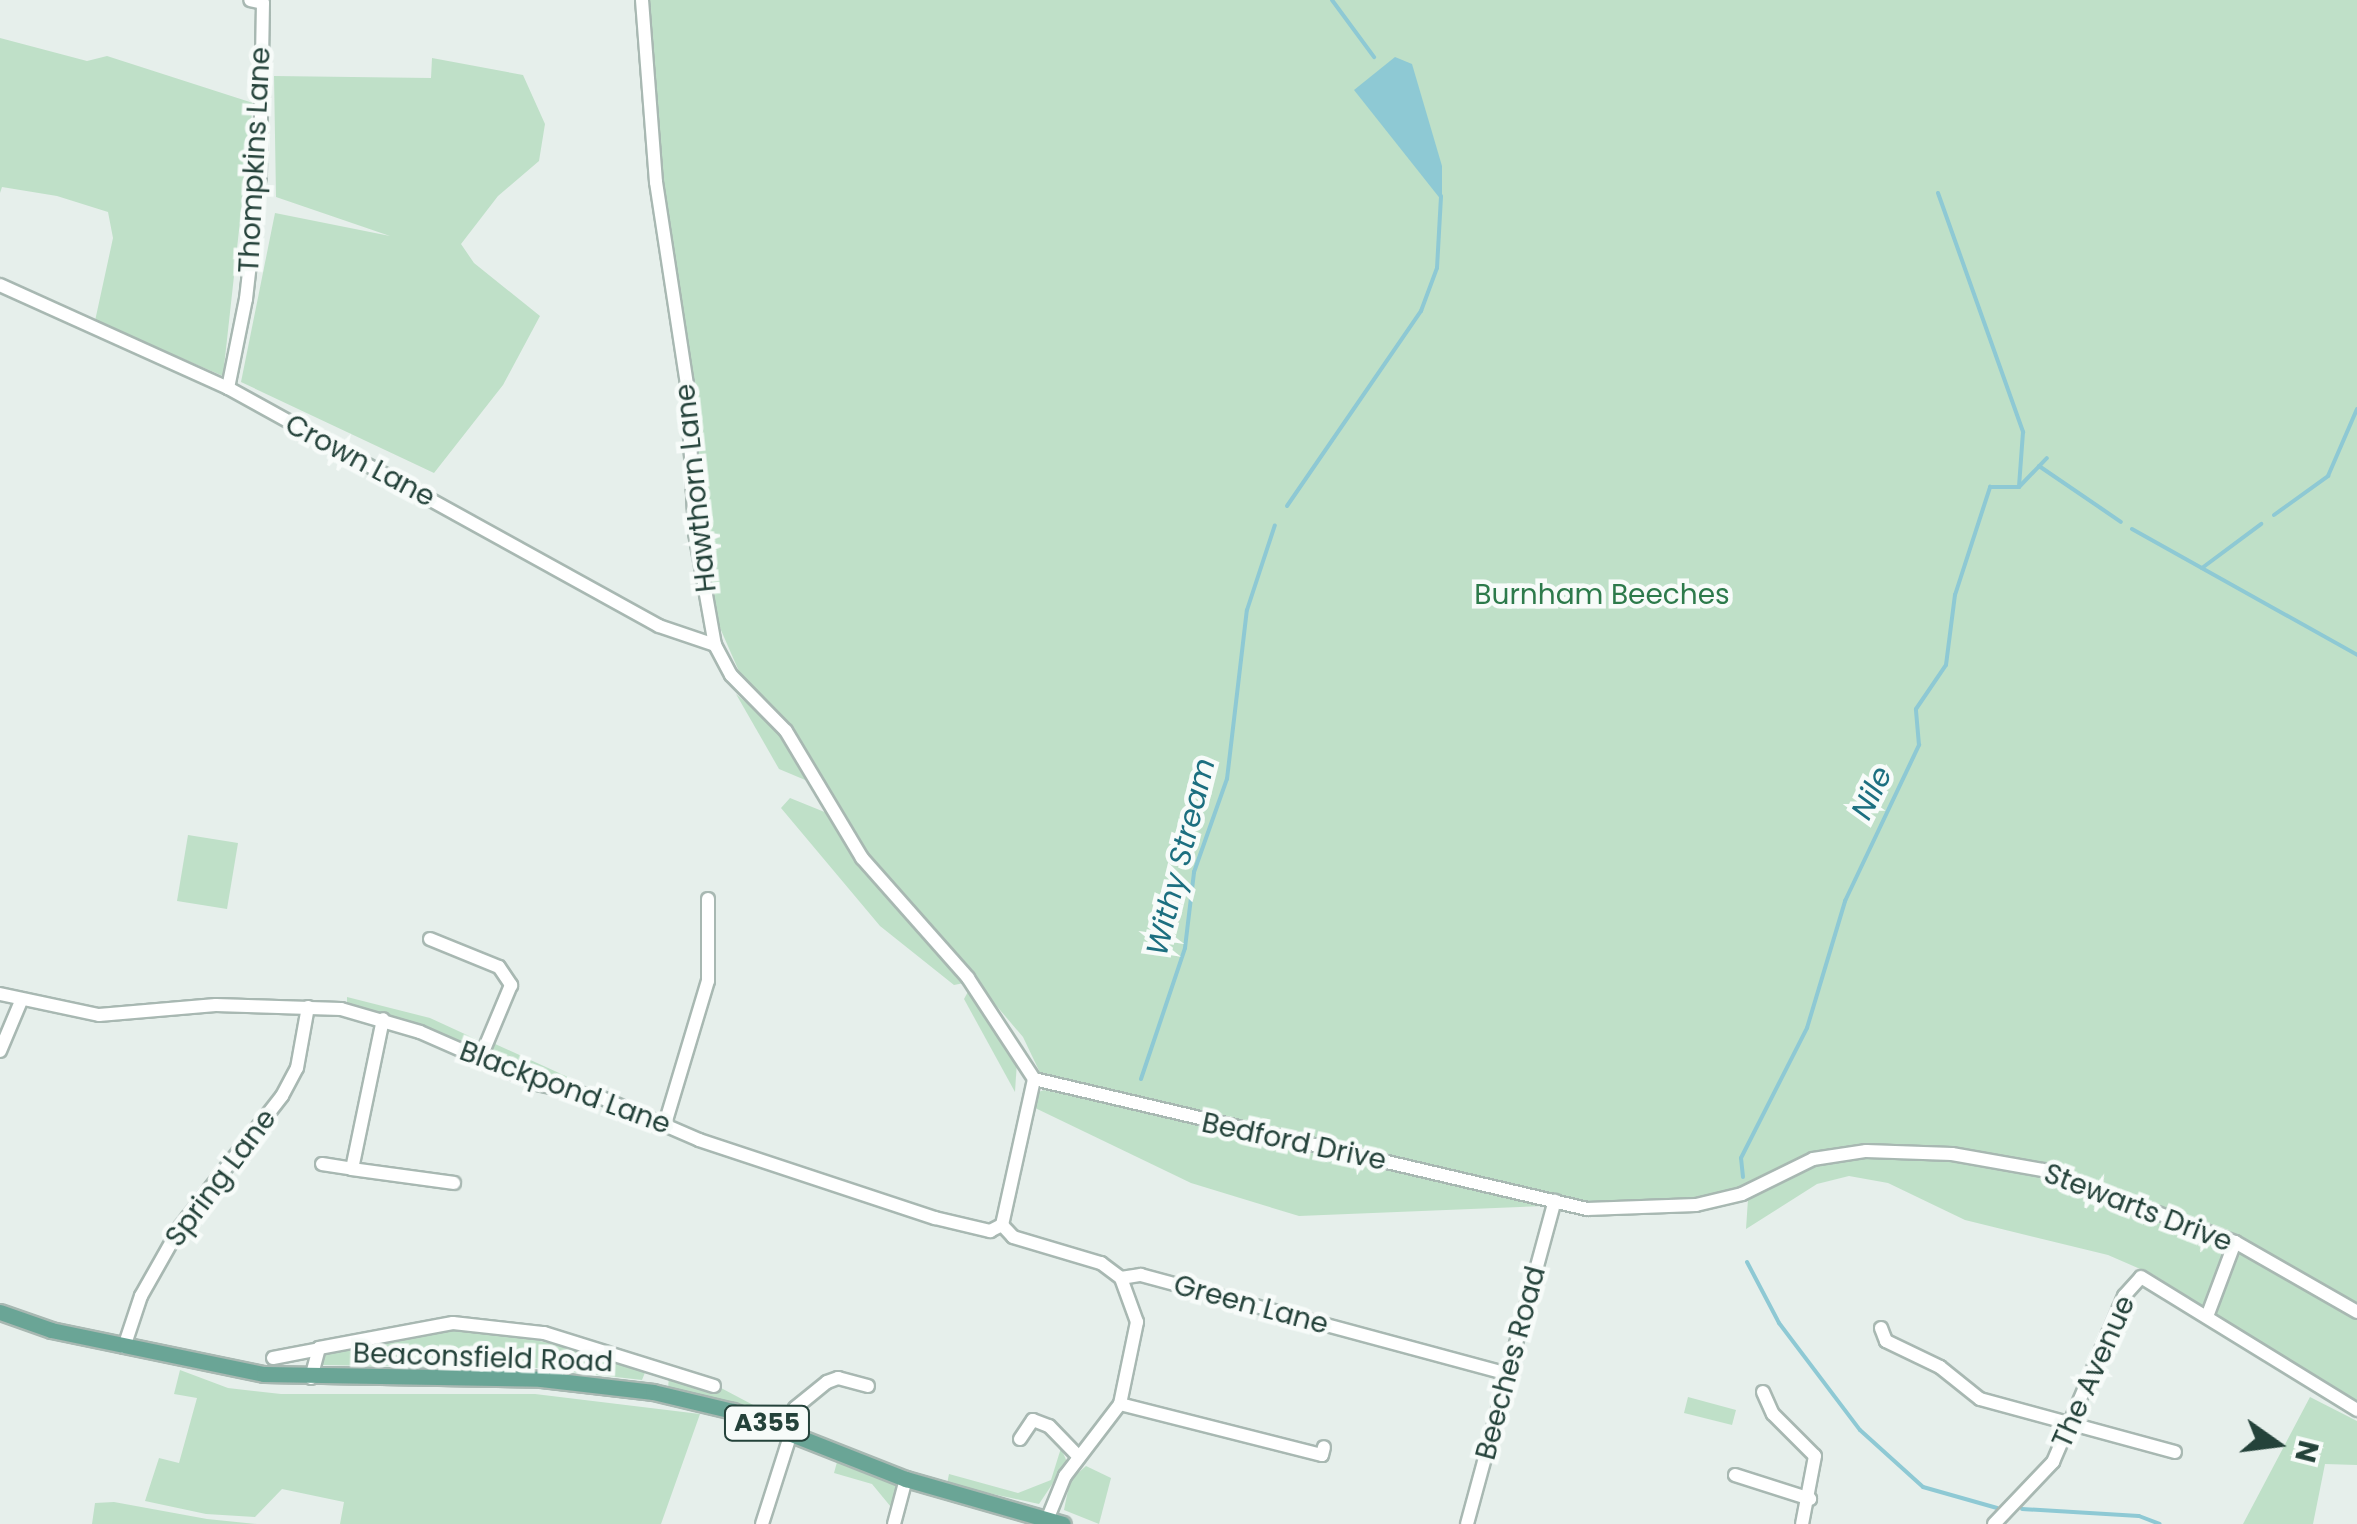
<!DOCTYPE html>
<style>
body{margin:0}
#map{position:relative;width:2357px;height:1524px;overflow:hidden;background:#e6efeb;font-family:Poppins,sans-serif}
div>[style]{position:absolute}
.green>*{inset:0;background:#bfe0c8}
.water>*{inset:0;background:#8ec9d4}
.stream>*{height:4px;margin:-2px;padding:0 2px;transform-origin:2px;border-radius:2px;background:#8ec9d4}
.roads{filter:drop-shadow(2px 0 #a8b8b2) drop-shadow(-2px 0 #a8b8b2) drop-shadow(0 2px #a8b8b2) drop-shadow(0 -2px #a8b8b2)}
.minor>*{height:12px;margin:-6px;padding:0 6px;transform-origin:6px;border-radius:6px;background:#fff}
.major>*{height:15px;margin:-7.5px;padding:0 7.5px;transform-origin:7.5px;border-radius:7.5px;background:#6aa596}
span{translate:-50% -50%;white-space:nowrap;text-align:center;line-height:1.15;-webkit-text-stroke:9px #f7fbf9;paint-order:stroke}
.shield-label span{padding:2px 8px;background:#f7fbf9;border:2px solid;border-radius:8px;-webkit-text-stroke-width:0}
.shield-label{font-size:25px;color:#24423a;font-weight:700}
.street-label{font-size:28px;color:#24423a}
.park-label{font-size:28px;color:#2d7a4b}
.water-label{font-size:30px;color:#1c6f80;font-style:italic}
.north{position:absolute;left:2227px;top:1394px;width:100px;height:100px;-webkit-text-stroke:8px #f7fbf9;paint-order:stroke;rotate:104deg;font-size:28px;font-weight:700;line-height:40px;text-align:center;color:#24423a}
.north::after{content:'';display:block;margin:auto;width:35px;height:45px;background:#24423a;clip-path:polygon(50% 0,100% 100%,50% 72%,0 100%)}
</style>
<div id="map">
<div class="green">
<i style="clip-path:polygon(645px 0,2357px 0,2357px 1307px,2253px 1247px,2147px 1200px,2045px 1167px,1962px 1150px,1875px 1147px,1806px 1157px,1771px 1180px,1689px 1203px,1585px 1201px,1044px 1081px,1023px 1037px,856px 841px,788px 725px,741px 676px,717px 621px,699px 532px)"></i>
<i style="clip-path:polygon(0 38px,87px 61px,107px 56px,253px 103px,223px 376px,95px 321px,113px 238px,108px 212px,57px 196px,2px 187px,0 193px)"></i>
<i style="clip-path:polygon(432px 58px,523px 75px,545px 124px,539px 161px,498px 196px,461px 244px,474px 263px,540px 316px,503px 385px,434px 473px,241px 382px,275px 213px,390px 236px,276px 197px,274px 76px,431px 78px)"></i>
<i style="clip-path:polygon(736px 694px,779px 730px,810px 782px,779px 769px)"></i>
<i style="clip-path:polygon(790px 798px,827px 813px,883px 894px,964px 983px,954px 985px,880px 926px,781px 808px)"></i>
<i style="clip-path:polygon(188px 835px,238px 843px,227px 909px,177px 901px)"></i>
<i style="clip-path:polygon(970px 988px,1017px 1061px,1015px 1092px,964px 999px)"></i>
<i style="clip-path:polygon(347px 997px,430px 1018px,480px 1041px,465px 1046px,347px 1005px)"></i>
<i style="clip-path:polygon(493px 1043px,581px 1083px,580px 1089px,492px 1058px)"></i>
<i style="clip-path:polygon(1044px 1090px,1427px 1174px,1545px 1206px,1299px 1216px,1191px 1183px,1031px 1106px,1033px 1094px)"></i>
<i style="clip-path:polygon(1866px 1154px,1936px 1156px,2054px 1178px,2236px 1249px,2357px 1317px,2357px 1402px,2316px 1383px,2154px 1275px,2108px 1255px,1965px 1220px,1888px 1183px,1849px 1176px,1817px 1184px,1746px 1229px,1748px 1199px,1833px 1158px)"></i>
<i style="clip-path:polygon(430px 1330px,495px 1331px,648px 1365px,642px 1380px,474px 1361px,442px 1367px,322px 1365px,323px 1351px)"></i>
<i style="clip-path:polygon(180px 1370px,228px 1388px,281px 1394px,535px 1394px,700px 1414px,661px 1524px,340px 1524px,344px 1502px,282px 1489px,255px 1517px,206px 1514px,145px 1501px,159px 1458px,179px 1463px,197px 1398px,174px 1394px)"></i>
<i style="clip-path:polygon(669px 1376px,701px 1390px,721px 1388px,757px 1407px,668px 1389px)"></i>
<i style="clip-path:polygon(1688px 1397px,1736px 1410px,1732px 1425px,1684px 1413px)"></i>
<i style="clip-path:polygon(2310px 1397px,2357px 1421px,2357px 1465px,2325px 1464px,2313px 1524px,2243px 1524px)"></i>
<i style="clip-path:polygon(1061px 1448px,1067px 1462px,1039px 1504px,947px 1484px,949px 1474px,1018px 1493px,1051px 1480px)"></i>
<i style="clip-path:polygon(837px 1462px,895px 1485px,895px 1504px,891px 1507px,872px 1484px,834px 1473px)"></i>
<i style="clip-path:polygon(1086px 1466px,1111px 1478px,1099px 1524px,1064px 1510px,1070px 1480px)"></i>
<i style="clip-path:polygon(114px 1502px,207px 1519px,257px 1524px,92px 1524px,95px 1503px)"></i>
</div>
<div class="water">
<i style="clip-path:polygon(1395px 57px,1412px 64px,1442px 166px,1442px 201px,1354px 90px)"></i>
</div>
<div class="stream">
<i style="left:1332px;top:0;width:71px;rotate:53.6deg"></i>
<i style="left:1938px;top:193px;width:254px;rotate:70.4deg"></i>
<i style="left:2023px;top:432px;width:55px;rotate:94.2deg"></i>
<i style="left:2039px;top:466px;width:99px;rotate:34.3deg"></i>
<i style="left:1287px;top:506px;width:237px;rotate:-55.5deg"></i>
<i style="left:1421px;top:311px;width:46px;rotate:-69.6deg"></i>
<i style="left:1437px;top:268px;width:72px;rotate:-86.8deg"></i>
<i style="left:2274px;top:515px;width:67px;rotate:-35.8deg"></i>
<i style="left:2328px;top:476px;width:73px;rotate:-66.6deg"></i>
<i style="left:2132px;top:529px;width:258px;rotate:29.2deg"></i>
<i style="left:2202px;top:568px;width:74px;rotate:-36.7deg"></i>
<i style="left:1141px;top:1079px;width:138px;rotate:-71.4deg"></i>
<i style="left:1185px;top:948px;width:77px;rotate:-83.2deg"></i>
<i style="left:1194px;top:872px;width:99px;rotate:-70.5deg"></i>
<i style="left:1227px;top:779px;width:170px;rotate:-83.3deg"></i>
<i style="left:1247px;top:610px;width:89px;rotate:-71.8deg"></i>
<i style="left:1743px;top:1177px;width:19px;rotate:-96deg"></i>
<i style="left:1741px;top:1158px;width:146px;rotate:-63.1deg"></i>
<i style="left:1807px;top:1028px;width:133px;rotate:-73.3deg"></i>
<i style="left:1845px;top:901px;width:173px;rotate:-64.6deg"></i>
<i style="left:1919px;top:745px;width:36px;rotate:-95deg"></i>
<i style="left:1916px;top:709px;width:53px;rotate:-55.7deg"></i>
<i style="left:1946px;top:665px;width:71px;rotate:-82.7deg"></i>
<i style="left:1955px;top:595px;width:114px;rotate:-72deg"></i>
<i style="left:1990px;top:487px;width:29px"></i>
<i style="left:2019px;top:487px;width:40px;rotate:-46deg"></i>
<i style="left:1747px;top:1262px;width:69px;rotate:62.3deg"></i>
<i style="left:1779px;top:1323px;width:134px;rotate:52.9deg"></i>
<i style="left:1860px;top:1430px;width:85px;rotate:42.1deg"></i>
<i style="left:1923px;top:1487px;width:77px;rotate:15.8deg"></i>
<i style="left:2022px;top:1509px;width:117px;rotate:3.4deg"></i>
<i style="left:2139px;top:1516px;width:22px;rotate:21deg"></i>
</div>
<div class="roads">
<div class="minor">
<i style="left:642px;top:0;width:183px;rotate:85.6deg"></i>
<i style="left:656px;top:182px;width:204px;rotate:81.3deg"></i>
<i style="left:687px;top:384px;width:149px;rotate:86.9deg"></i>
<i style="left:695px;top:533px;width:114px;rotate:79.9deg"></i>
<i style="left:715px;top:645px;width:34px;rotate:62deg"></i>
<i style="left:731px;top:675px;width:78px;rotate:45.5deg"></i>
<i style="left:786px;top:731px;width:148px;rotate:59.1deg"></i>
<i style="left:862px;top:858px;width:160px;rotate:48.5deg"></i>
<i style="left:968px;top:978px;width:121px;rotate:56.8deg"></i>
<i style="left:1034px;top:1079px;width:568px;rotate:13.23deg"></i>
<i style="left:1587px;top:1209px;width:109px;rotate:-2.1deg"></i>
<i style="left:1696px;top:1205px;width:47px;rotate:-13.4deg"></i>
<i style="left:1742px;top:1194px;width:79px;rotate:-26.2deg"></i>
<i style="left:1813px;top:1159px;width:54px;rotate:-8.6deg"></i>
<i style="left:1866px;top:1151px;width:86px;rotate:2deg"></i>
<i style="left:1952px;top:1154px;width:92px;rotate:10deg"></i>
<i style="left:2043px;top:1170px;width:205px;rotate:20.6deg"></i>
<i style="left:2235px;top:1242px;width:141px;rotate:29.8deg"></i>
<i style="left:0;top:285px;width:250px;rotate:24.3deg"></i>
<i style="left:228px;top:388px;width:492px;rotate:28.9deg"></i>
<i style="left:659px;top:626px;width:59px;rotate:18.7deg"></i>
<i style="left:228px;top:388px;width:91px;rotate:-78.6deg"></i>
<i style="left:246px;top:299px;width:126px;rotate:-83.6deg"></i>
<i style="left:260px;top:174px;width:171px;rotate:-89deg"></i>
<i style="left:263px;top:3px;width:13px;rotate:-167deg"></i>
<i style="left:430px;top:939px;width:74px;rotate:22.1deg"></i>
<i style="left:499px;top:967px;width:22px;rotate:56deg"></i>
<i style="left:511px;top:985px;width:80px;rotate:112.7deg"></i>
<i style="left:0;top:994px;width:101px;rotate:12deg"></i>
<i style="left:99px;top:1015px;width:117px;rotate:-4.9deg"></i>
<i style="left:216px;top:1005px;width:125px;rotate:1.8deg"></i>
<i style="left:341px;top:1009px;width:82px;rotate:16.2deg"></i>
<i style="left:420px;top:1032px;width:132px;rotate:23.7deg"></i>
<i style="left:541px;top:1085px;width:62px;rotate:12deg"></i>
<i style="left:602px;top:1098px;width:106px;rotate:23.4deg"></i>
<i style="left:699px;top:1140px;width:249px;rotate:18.3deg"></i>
<i style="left:935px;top:1218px;width:57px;rotate:13.3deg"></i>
<i style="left:990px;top:1231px;width:13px;rotate:-27deg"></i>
<i style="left:0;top:1051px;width:54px;rotate:-67.2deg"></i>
<i style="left:665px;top:1124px;width:149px;rotate:-73.3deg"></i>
<i style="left:708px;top:981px;width:82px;rotate:-90deg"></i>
<i style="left:322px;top:1164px;width:30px;rotate:9deg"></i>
<i style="left:352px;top:1169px;width:153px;rotate:-78.3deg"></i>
<i style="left:352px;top:1169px;width:103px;rotate:7.8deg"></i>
<i style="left:1002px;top:1225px;width:16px;rotate:47deg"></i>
<i style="left:1013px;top:1237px;width:92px;rotate:16.5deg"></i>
<i style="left:1101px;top:1263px;width:25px;rotate:37deg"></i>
<i style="left:1121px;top:1278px;width:20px;rotate:-9deg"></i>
<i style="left:1141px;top:1275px;width:381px;rotate:15.1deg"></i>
<i style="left:1002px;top:1225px;width:149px;rotate:-77.6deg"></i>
<i style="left:2208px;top:1314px;width:77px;rotate:-69.4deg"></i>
<i style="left:1881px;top:1328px;width:14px;rotate:69deg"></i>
<i style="left:1886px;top:1341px;width:60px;rotate:25.7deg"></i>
<i style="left:1940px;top:1367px;width:51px;rotate:38.7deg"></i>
<i style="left:1980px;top:1399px;width:202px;rotate:15.2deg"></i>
<i style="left:124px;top:1347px;width:54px;rotate:-71.6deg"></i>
<i style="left:141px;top:1296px;width:79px;rotate:-60.5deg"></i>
<i style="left:180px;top:1227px;width:166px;rotate:-52.1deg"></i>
<i style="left:282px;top:1096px;width:32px;rotate:-62deg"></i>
<i style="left:297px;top:1068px;width:62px;rotate:-79.8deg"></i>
<i style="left:273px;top:1358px;width:43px;rotate:-10.8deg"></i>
<i style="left:311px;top:1378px;width:31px;rotate:-75deg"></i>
<i style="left:319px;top:1348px;width:136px;rotate:-10.6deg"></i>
<i style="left:453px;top:1323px;width:92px;rotate:6.3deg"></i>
<i style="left:544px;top:1333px;width:178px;rotate:17.3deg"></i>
<i style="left:1763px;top:1392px;width:24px;rotate:66deg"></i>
<i style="left:1773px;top:1414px;width:59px;rotate:45deg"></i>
<i style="left:1815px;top:1456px;width:69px;rotate:100.8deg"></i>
<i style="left:1120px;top:1404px;width:208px;rotate:14.2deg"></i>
<i style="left:1322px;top:1455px;width:8px;rotate:-76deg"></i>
<i style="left:783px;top:1429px;width:24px;rotate:-60deg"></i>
<i style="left:795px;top:1408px;width:41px;rotate:-39.1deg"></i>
<i style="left:827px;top:1382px;width:12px;rotate:-20deg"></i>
<i style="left:838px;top:1378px;width:31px;rotate:15deg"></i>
<i style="left:1020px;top:1439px;width:23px;rotate:-56deg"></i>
<i style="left:1033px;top:1420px;width:17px;rotate:21deg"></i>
<i style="left:1049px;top:1426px;width:43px;rotate:45.9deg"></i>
<i style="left:1735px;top:1475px;width:79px;rotate:17.7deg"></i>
<i style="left:1047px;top:1520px;width:48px;rotate:-67.8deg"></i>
<i style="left:1065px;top:1476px;width:91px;rotate:-52.6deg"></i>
<i style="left:1120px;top:1404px;width:84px;rotate:-78.3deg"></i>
<i style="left:1137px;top:1322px;width:47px;rotate:-110deg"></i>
<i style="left:762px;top:1524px;width:96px;rotate:-72.3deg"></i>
<i style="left:894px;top:1524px;width:47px;rotate:-75.1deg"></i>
<i style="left:1467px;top:1524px;width:335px;rotate:-74.8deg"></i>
<i style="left:1994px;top:1524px;width:86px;rotate:-46.4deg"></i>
<i style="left:2053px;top:1462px;width:181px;rotate:-66.8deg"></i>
<i style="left:2124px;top:1296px;width:25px;rotate:-48deg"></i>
<i style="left:2141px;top:1277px;width:254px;rotate:31.6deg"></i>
</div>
<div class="major">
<i style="left:0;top:1312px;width:54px;rotate:19.4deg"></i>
<i style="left:51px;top:1330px;width:217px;rotate:11.7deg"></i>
<i style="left:264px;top:1374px;width:277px;rotate:1deg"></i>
<i style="left:541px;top:1379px;width:113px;rotate:6.6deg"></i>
<i style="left:653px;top:1392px;width:82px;rotate:13.4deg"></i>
<i style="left:733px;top:1411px;width:186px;rotate:21.5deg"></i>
<i style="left:906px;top:1479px;width:163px;rotate:16deg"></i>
</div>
</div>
<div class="shield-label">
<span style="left:767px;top:1423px">A355</span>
</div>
<div class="street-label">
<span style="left:255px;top:160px;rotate:-87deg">Thompkins Lane</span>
<span style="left:360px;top:461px;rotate:28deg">Crown Lane</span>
<span style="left:696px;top:488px;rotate:-96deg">Hawthorn Lane</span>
<span style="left:565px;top:1088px;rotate:20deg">Blackpond Lane</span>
<span style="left:1294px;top:1142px;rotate:12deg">Bedford Drive</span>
<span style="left:221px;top:1178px;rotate:-53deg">Spring Lane</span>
<span style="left:2138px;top:1208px;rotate:21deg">Stewarts Drive</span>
<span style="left:1251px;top:1305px;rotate:15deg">Green Lane</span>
<span style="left:483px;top:1358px;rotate:2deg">Beaconsfield Road</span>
<span style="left:1511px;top:1363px;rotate:-75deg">Beeches Road</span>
<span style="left:2094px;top:1372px;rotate:-66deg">The Avenue</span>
</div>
<div class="park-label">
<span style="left:1602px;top:595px">Burnham Beeches</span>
</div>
<div class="water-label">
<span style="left:1872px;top:793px;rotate:-64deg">Nile</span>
<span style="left:1181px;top:857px;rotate:-76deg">Withy Stream</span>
</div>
<div class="north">N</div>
</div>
